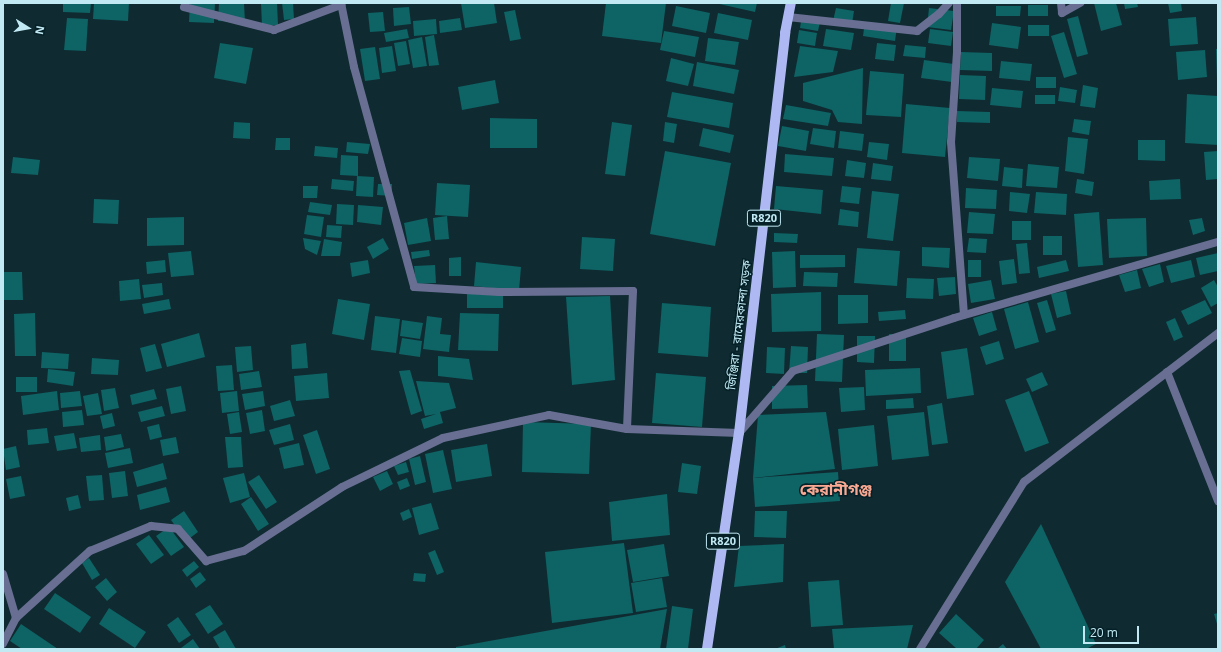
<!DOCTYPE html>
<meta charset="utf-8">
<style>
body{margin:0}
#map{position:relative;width:1221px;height:652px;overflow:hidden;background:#0f2a31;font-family:"Open Sans","Noto Sans Bengali",sans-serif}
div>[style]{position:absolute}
.building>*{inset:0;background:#0e6364}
.minor>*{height:8px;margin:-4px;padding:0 4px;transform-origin:4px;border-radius:4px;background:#686f92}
.primary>*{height:10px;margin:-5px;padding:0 5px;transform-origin:5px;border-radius:5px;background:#aeb9f3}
span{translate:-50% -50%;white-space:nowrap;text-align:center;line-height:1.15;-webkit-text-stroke:3px #052027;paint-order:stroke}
.shield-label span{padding:1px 3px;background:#052027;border:1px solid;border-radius:3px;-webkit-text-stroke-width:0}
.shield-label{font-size:11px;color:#c1e9f3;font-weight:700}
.street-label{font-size:12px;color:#c1e9f3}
.district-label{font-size:16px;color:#f9a993;font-weight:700}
.frame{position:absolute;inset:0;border:4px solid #c1e9f3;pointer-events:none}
.north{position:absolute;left:8px;top:8px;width:40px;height:40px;-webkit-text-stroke:3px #052027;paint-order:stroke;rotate:101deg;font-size:11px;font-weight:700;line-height:16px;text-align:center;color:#c1e9f3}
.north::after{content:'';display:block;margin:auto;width:14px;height:18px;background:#c1e9f3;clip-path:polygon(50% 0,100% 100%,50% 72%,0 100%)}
.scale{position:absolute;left:1083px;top:626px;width:56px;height:18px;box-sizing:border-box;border:2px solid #c1e9f3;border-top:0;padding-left:5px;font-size:12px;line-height:14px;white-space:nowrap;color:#c1e9f3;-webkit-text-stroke:3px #052027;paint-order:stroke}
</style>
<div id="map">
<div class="building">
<i style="clip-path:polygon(63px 3px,91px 3px,90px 13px,63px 12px)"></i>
<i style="clip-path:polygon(94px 3px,129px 3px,128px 21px,93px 19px)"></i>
<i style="clip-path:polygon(190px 3px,215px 3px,214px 23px,189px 22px)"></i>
<i style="clip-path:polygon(219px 3px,244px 3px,245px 22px,218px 21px)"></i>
<i style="clip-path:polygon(261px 3px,277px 3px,278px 25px,262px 26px)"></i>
<i style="clip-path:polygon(282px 3px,293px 3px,294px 19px,284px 20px)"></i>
<i style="clip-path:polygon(461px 3px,494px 3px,497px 23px,465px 28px)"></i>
<i style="clip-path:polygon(606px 3px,666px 3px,661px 43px,602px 36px)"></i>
<i style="clip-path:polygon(715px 3px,757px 3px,755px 12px)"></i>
<i style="clip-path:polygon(891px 3px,904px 3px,900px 23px,888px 21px)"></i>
<i style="clip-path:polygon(1094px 3px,1116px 3px,1122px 25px,1101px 31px)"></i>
<i style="clip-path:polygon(1124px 3px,1137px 3px,1138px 7px,1125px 9px)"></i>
<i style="clip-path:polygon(1168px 3px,1181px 3px,1182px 11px,1170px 13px)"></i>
<i style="clip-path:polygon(1028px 5px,1048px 5px,1048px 16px,1028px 16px)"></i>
<i style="clip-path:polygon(676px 6px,710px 13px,706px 33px,672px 26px)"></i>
<i style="clip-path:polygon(996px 6px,1021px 6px,1020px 16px,996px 16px)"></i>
<i style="clip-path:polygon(409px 7px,411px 24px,394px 26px,393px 8px)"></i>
<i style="clip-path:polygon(836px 8px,854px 11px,852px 24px,833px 21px)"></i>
<i style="clip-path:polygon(929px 8px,954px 11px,951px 30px,927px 27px)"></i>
<i style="clip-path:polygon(515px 10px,521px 39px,510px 41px,504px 12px)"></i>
<i style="clip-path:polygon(383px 12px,385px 31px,370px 32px,368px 13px)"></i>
<i style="clip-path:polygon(718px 13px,752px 20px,748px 40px,714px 33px)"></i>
<i style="clip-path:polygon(802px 15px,821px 18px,818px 31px,800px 28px)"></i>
<i style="clip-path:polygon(1078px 16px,1088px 54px,1077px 57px,1067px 19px)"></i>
<i style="clip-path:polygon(1196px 17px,1198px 44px,1170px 46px,1168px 19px)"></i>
<i style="clip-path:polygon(67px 18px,88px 19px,86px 51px,64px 50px)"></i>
<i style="clip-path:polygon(460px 18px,462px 30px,440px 33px,439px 21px)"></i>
<i style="clip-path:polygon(436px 19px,437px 34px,414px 36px,413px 21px)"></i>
<i style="clip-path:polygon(865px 22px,897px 27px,895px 41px,863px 36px)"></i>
<i style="clip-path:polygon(992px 23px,1021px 27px,1018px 49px,989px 45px)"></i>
<i style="clip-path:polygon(1028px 25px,1049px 25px,1049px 36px,1028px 36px)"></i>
<i style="clip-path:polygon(407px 29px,409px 38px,386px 42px,384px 33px)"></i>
<i style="clip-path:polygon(826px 29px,854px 33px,851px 50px,823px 46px)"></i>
<i style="clip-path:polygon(930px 29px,953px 32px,951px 46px,928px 43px)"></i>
<i style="clip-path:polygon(799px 30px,817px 33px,815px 46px,797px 43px)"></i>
<i style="clip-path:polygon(664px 31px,699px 37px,695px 57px,660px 50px)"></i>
<i style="clip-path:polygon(1064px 32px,1077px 74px,1064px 78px,1051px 36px)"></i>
<i style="clip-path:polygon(434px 35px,439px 65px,429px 66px,425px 37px)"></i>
<i style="clip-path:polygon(422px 37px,427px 66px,413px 68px,408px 40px)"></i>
<i style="clip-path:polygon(708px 38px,739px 42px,735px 65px,705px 61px)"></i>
<i style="clip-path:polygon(406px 41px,410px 64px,398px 66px,394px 43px)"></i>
<i style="clip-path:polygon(220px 43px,253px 48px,246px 84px,214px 78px)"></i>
<i style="clip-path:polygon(877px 43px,896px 45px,894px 61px,875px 59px)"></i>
<i style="clip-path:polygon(905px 45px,926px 47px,925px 58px,903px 56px)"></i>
<i style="clip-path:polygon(392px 46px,396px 71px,382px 73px,379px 48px)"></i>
<i style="clip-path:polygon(800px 46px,838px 51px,833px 72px,794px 77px)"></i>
<i style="clip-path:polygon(375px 47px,380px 79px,365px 81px,360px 49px)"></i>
<i style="clip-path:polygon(1216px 49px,1218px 49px,1218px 79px,1217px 79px)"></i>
<i style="clip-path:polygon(1205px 50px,1207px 77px,1178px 80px,1176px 52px)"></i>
<i style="clip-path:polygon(961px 52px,992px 53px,992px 71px,960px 70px)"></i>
<i style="clip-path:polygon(671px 58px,694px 64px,688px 86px,666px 81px)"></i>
<i style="clip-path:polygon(924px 60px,954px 64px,952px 82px,921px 78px)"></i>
<i style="clip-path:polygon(1001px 61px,1032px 64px,1030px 81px,999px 78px)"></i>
<i style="clip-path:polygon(697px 62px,739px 70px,734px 94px,693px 86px)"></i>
<i style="clip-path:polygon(863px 68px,862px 124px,838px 122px,832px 110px,803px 101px,803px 83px)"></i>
<i style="clip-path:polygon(870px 71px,904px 74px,901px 117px,866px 115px)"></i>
<i style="clip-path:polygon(960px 75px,986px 76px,985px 100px,959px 99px)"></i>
<i style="clip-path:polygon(1036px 77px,1056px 77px,1056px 88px,1036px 88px)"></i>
<i style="clip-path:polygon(495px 80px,499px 103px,462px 110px,458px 87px)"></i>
<i style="clip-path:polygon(1083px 85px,1098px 88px,1095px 108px,1080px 106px)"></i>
<i style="clip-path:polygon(1060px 87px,1077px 90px,1075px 103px,1058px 101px)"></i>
<i style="clip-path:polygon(992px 88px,1023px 91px,1021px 108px,990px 105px)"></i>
<i style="clip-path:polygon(672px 92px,733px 103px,729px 128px,667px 117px)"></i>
<i style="clip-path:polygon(1187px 94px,1218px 96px,1218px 145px,1185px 143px)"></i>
<i style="clip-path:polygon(1035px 95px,1055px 95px,1055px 104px,1035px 104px)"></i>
<i style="clip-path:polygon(906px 104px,950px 108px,945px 157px,902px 153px)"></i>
<i style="clip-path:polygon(786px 105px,831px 113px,828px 126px,783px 119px)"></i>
<i style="clip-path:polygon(957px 111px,990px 112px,990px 123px,957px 122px)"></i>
<i style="clip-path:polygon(490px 118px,537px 119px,537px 148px,490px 148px)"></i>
<i style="clip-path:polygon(1074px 119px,1091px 121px,1089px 135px,1072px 132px)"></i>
<i style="clip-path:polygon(234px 122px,250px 123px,250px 139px,233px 138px)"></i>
<i style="clip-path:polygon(612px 122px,632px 125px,625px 176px,605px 174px)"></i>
<i style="clip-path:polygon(665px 122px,677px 124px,674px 143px,663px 141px)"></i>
<i style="clip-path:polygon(782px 126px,809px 131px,806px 151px,778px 146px)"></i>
<i style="clip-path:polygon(703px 128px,734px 135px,730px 153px,699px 146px)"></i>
<i style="clip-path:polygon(813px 128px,836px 131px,834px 148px,810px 144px)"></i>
<i style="clip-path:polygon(840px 131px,864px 134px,862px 151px,838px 148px)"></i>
<i style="clip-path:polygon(1068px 137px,1088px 139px,1084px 174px,1065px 171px)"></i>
<i style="clip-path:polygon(276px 138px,290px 138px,290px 150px,275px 150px)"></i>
<i style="clip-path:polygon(1138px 140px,1165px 140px,1165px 161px,1138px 160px)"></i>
<i style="clip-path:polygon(347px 142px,370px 144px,368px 154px,346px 152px)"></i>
<i style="clip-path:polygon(869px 142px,889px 144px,887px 160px,867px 157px)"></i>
<i style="clip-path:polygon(315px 146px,338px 148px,337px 158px,314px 156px)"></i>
<i style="clip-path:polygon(665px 151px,731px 163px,715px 246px,650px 234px)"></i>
<i style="clip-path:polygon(1218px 151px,1218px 179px,1206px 180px,1204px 152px)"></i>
<i style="clip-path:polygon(785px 154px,834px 158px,832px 176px,784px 172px)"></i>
<i style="clip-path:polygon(341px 155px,358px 156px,358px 176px,340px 175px)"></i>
<i style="clip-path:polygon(13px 157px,40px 160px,38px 175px,11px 173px)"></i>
<i style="clip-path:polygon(969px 157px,1000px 159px,998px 181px,967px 178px)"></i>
<i style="clip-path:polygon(847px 160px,866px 163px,864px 178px,845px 176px)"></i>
<i style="clip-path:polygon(873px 163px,893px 166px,891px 181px,871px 179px)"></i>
<i style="clip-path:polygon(1028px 164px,1059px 167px,1057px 188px,1026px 186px)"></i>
<i style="clip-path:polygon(1004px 167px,1023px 169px,1022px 188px,1002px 186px)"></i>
<i style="clip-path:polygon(357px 176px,374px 177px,373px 197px,356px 196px)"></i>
<i style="clip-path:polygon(332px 179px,354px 181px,353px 191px,331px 189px)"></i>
<i style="clip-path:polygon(1077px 179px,1094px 182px,1092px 196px,1075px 193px)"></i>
<i style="clip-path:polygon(1180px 179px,1181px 199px,1150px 200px,1149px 181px)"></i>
<i style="clip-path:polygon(437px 183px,470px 185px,468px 217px,435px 215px)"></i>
<i style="clip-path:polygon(378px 184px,392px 184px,392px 196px,377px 195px)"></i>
<i style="clip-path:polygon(303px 186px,318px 186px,317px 198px,303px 198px)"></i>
<i style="clip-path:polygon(776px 186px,823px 190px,821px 214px,774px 209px)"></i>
<i style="clip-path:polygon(842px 186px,861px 188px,859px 204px,840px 202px)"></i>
<i style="clip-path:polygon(966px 188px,997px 190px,996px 209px,965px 208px)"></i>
<i style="clip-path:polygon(872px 191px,899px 194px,893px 241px,867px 238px)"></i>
<i style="clip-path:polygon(1010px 192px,1030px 194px,1027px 213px,1009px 211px)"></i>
<i style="clip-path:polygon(1036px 192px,1067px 194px,1066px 215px,1034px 213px)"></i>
<i style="clip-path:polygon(94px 199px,119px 200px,118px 224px,93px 223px)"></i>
<i style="clip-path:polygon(310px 202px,332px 205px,330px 215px,308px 212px)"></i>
<i style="clip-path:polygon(337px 204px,354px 205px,353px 225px,336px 224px)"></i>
<i style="clip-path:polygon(358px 205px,383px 207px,381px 225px,357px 222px)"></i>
<i style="clip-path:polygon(840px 209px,859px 212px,858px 227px,838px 225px)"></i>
<i style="clip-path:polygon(969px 212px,995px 214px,993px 234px,967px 233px)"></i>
<i style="clip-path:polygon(1099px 212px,1103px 265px,1078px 267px,1074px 214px)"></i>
<i style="clip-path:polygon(307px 215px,324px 217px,321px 237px,304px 234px)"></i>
<i style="clip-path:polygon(447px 216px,449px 239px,435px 240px,433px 218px)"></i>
<i style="clip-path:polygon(184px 217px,184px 245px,147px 246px,147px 218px)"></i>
<i style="clip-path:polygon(427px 218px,431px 241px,408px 245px,404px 223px)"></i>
<i style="clip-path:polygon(1146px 218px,1147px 256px,1109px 258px,1107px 219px)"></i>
<i style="clip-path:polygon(1202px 218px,1205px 231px,1193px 235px,1189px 220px)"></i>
<i style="clip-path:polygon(1012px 221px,1031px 221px,1031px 240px,1012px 240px)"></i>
<i style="clip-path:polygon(327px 225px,342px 226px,341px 238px,326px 237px)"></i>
<i style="clip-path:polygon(774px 233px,798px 234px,797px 243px,774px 242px)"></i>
<i style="clip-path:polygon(1043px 236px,1062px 236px,1062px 255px,1043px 255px)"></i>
<i style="clip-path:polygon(582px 237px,615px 239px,613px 271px,580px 269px)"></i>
<i style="clip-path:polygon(303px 238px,321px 241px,317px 255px,305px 249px)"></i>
<i style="clip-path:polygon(383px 238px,389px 249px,373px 259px,367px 247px)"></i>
<i style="clip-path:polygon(969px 238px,987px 239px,986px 253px,967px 252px)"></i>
<i style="clip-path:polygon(324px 239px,342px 242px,340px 256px,321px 256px)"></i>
<i style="clip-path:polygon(1027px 243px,1030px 273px,1019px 274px,1016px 244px)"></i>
<i style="clip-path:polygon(922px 247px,950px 248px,949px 268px,922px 266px)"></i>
<i style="clip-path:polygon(857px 248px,900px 251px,897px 286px,854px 283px)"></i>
<i style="clip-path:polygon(429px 250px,430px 256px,412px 259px,411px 252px)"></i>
<i style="clip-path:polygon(191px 251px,194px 275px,171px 277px,168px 253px)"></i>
<i style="clip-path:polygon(795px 251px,796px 287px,773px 288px,772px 252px)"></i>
<i style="clip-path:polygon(1218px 253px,1218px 271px,1200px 275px,1196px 258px)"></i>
<i style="clip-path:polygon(800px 255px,845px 255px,845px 267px,800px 268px)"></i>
<i style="clip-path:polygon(461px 257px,461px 276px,449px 276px,449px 258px)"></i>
<i style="clip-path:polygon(1014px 259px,1017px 283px,1002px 285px,999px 261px)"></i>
<i style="clip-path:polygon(165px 260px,166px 272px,147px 274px,146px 262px)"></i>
<i style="clip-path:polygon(368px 260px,370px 273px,352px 277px,350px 263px)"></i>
<i style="clip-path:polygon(968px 260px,981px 260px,981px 277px,968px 277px)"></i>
<i style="clip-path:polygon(1066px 260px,1069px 271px,1039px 278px,1037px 267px)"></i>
<i style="clip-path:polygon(1191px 260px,1195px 277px,1171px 283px,1166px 266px)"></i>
<i style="clip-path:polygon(476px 262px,521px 267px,519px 291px,474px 286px)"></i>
<i style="clip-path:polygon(1160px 264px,1164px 282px,1149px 287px,1142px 269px)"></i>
<i style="clip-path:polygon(435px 265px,436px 283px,416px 284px,414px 266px)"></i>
<i style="clip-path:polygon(1137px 270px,1141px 288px,1125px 292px,1119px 275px)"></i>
<i style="clip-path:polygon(3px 272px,22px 272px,23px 300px,3px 300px)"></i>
<i style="clip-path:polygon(804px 272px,838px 273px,837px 287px,803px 286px)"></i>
<i style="clip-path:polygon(955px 277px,956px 294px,939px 296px,937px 278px)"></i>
<i style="clip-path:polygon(907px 278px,934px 279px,933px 299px,906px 298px)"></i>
<i style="clip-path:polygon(139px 279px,141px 299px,120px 301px,119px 281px)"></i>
<i style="clip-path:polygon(991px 280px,995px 299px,971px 303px,968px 284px)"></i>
<i style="clip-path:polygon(1214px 280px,1218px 287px,1218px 303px,1211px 307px,1201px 288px)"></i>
<i style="clip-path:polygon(162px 283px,163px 295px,144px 298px,142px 285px)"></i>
<i style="clip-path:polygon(1066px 291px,1071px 314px,1057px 318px,1051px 294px)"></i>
<i style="clip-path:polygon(467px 292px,503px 293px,503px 308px,467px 308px)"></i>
<i style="clip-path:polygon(821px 292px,821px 331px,772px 332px,771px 294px)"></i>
<i style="clip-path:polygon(838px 295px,868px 295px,868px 323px,838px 324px)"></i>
<i style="clip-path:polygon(610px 296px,615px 380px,572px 385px,566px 297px)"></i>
<i style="clip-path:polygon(169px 299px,171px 309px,144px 314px,142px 304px)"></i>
<i style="clip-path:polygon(338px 299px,370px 304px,364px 340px,332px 334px)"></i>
<i style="clip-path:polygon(1047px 300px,1056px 330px,1046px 333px,1037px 303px)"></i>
<i style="clip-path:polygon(1205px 300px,1212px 313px,1188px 325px,1181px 311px)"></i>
<i style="clip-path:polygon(1028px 302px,1039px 342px,1015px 349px,1004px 309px)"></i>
<i style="clip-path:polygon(662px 303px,711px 307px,708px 357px,658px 353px)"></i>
<i style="clip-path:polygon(905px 310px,906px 319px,879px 321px,878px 312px)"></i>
<i style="clip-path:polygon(992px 312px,997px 330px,979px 336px,973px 318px)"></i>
<i style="clip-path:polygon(35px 313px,36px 356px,15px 356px,14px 314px)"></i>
<i style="clip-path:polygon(460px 313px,499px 314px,498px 351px,458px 350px)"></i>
<i style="clip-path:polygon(375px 316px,400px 319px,396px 353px,371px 350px)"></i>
<i style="clip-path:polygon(427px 316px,442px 318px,440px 334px,451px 335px,449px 352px,423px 349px)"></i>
<i style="clip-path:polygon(1175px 318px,1183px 337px,1174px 341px,1166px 322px)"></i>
<i style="clip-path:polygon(402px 320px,423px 323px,420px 339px,400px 336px)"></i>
<i style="clip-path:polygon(199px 333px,205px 357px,167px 367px,161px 344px)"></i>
<i style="clip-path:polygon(817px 334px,844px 335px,842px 382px,815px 381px)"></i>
<i style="clip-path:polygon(889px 334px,906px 334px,906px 361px,889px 361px)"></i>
<i style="clip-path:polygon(857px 336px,875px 336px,874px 363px,857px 362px)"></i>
<i style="clip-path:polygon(402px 338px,422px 341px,420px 357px,399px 354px)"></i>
<i style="clip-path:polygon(999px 341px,1004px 359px,986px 365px,980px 347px)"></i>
<i style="clip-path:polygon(306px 343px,308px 368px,292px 369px,291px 345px)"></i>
<i style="clip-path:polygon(155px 344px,162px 368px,146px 372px,140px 348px)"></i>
<i style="clip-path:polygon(251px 346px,253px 370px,237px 372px,235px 347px)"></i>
<i style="clip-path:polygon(791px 346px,808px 347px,807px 373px,789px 373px)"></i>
<i style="clip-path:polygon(767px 347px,785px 348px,784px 374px,766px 373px)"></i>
<i style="clip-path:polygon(967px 348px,974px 395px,947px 399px,941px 352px)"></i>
<i style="clip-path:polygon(42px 352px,69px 354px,68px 369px,41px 368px)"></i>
<i style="clip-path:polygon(438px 356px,469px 359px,473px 380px,438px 376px)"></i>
<i style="clip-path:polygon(92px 358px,119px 360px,118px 375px,91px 374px)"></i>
<i style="clip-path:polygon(232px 365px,234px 390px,218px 391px,216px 366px)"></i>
<i style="clip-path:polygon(920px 368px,921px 393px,866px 396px,865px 370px)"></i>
<i style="clip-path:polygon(48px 369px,75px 372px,73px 386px,47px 382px)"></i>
<i style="clip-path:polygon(410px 370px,422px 411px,411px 415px,399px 371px)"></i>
<i style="clip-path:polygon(259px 371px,262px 387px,241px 390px,239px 374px)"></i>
<i style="clip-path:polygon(1042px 372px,1048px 385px,1032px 392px,1026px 379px)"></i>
<i style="clip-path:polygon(327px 373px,329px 398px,296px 401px,294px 376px)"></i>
<i style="clip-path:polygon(656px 373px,706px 377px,702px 427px,652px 423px)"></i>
<i style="clip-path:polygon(16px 377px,37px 377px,37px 392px,16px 392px)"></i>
<i style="clip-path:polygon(416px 381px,449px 383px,456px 408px,440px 412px,443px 423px,424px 429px,421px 419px,436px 414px,425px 416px)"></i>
<i style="clip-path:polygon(807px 385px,808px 408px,772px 409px,772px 386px)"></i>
<i style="clip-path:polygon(181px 386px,186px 411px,171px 414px,166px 389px)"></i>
<i style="clip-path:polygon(864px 387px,865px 410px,841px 412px,839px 388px)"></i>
<i style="clip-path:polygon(115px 388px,119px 408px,104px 411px,101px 390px)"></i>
<i style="clip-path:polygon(154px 389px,157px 399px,132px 405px,130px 395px)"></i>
<i style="clip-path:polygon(57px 391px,59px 410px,23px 415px,21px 396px)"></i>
<i style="clip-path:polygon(80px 391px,82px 406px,61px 408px,60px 393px)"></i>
<i style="clip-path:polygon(237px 391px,239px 411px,222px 413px,220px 393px)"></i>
<i style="clip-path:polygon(263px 391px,265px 406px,245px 410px,242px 394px)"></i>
<i style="clip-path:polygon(1029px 391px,1049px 443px,1025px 452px,1005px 400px)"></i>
<i style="clip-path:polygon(98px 393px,102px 414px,87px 416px,83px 396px)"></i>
<i style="clip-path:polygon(913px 398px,914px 408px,886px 409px,886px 400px)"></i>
<i style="clip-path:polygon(290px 400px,295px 416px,274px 421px,270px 406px)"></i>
<i style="clip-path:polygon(942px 403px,948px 443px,932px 445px,927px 406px)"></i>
<i style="clip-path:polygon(162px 406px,165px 416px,141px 422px,138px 412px)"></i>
<i style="clip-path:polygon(82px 410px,84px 425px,63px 427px,62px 412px)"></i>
<i style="clip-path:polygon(262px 410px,265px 431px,250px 434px,246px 413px)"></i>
<i style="clip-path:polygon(239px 412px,242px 432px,230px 434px,227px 414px)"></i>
<i style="clip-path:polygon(826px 412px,835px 469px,753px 478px,758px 415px)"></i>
<i style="clip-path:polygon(924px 412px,929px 456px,892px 460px,887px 416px)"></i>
<i style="clip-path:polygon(112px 413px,115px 426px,103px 429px,100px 416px)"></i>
<i style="clip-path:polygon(523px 422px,591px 424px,589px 474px,522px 472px)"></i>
<i style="clip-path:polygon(159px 424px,162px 437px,150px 440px,147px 427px)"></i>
<i style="clip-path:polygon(290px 424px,294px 440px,274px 445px,269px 430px)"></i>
<i style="clip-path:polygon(874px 425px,878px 466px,842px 470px,838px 429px)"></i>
<i style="clip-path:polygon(47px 428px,49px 443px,28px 445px,27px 430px)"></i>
<i style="clip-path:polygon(317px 430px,330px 469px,316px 474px,303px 435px)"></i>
<i style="clip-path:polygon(74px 433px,77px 448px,57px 451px,54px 436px)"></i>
<i style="clip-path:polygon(121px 434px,124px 447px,106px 451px,104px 437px)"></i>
<i style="clip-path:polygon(100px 435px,101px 450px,81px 452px,79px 438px)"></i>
<i style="clip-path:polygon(176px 437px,179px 453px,163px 456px,160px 440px)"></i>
<i style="clip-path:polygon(225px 437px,241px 437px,243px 467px,228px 468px)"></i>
<i style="clip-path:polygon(299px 443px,304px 465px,284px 469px,279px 448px)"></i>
<i style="clip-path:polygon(487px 444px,492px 476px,456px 482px,451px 450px)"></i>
<i style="clip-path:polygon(16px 446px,20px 467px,6px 470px,3px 449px)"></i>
<i style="clip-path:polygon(130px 448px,133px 463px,108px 468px,105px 453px)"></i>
<i style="clip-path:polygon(443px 450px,452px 489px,433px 493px,425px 454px)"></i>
<i style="clip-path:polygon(420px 456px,426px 482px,415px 485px,409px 459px)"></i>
<i style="clip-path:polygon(406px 462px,409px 472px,398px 475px,394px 466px)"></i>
<i style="clip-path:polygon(163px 463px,167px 479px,137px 487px,133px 472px)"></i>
<i style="clip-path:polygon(682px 463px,701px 466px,697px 494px,678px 492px)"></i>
<i style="clip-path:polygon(125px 471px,128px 496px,112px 498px,109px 473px)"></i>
<i style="clip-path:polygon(387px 471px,393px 484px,380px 491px,373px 477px)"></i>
<i style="clip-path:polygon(838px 472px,840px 501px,755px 507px,753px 478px)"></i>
<i style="clip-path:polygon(244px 473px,250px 497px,230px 503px,223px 478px)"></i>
<i style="clip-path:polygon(102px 475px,104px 500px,89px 501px,86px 476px)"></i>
<i style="clip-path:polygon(259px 475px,277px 502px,266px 509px,248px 482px)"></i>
<i style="clip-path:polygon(21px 476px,25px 496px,10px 499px,6px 479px)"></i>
<i style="clip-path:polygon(407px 478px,410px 486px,400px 490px,397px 482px)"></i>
<i style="clip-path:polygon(166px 487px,170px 502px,140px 510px,137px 495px)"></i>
<i style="clip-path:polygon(667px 494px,670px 535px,612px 541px,609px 502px)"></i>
<i style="clip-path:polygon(78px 495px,81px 508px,69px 511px,66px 498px)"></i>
<i style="clip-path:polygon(251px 497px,269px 524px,258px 531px,241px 504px)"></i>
<i style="clip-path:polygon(431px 503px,439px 529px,419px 535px,412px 508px)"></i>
<i style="clip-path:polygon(409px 509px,412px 517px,403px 521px,400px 513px)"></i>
<i style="clip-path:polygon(184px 511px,198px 532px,186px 541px,171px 520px)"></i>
<i style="clip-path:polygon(755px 511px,787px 511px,786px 538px,754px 537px)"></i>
<i style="clip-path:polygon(1041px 524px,1096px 644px,1086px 649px,1041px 649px,1005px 582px)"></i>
<i style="clip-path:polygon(169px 527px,184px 547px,171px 556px,156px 536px)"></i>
<i style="clip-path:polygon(149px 535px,164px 555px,151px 564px,136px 544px)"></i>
<i style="clip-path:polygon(624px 543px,633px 613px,552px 623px,545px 552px)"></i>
<i style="clip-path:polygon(664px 544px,669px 576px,633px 582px,627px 550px)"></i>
<i style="clip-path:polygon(784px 544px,783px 582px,734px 587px,739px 546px)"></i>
<i style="clip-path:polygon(435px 550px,444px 572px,437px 575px,428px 553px)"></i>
<i style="clip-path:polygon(89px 558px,100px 575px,92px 580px,82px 563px)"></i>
<i style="clip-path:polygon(194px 561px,199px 567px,187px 577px,182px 570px)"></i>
<i style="clip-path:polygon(200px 572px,206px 580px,196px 588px,190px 579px)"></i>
<i style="clip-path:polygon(414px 573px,426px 574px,425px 582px,413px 581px)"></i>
<i style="clip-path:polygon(106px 578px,117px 592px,107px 601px,95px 587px)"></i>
<i style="clip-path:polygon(662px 578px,667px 607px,636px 612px,631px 583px)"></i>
<i style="clip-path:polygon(839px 580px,843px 625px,811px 627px,808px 582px)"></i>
<i style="clip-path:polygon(55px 593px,91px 617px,80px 633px,44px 609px)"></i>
<i style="clip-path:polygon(210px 605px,223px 624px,208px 634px,195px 614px)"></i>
<i style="clip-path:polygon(672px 606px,693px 609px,688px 649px,666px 649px)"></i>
<i style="clip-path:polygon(109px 608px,146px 632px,135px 648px,99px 624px)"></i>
<i style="clip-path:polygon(667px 609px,660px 649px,456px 649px,456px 647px)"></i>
<i style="clip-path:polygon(1218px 613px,1218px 627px,1214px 614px)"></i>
<i style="clip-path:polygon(956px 614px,984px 640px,976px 649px,957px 649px,939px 633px)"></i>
<i style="clip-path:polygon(178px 617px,191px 635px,179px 643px,167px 625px)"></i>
<i style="clip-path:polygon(21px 624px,58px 649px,22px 649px,10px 641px)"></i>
<i style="clip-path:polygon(913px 625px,907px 649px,834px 649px,832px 629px)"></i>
<i style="clip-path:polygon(225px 630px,236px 649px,220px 649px,213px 637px)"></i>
<i style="clip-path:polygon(193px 639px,200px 649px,181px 649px,181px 648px)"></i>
<i style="clip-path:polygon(1003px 644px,1007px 649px,997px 649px)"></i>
<i style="clip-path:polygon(785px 645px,786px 649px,775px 649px)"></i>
</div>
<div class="minor">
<i style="left:341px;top:3px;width:65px;rotate:78.5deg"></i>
<i style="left:354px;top:67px;width:228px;rotate:74.7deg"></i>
<i style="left:414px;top:287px;width:85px;rotate:3.4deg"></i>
<i style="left:499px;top:292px;width:134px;rotate:-0.4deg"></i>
<i style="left:633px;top:291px;width:138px;rotate:92.5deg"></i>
<i style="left:627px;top:429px;width:112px;rotate:2deg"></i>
<i style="left:739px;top:433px;width:82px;rotate:-48.9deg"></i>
<i style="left:793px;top:371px;width:169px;rotate:-18.2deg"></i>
<i style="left:954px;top:318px;width:275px;rotate:-16.1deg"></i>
<i style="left:957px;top:3px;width:49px;rotate:90deg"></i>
<i style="left:957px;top:52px;width:90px;rotate:93.8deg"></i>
<i style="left:951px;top:142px;width:173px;rotate:85.7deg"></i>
<i style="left:1061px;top:3px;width:10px;rotate:84deg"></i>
<i style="left:1062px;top:13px;width:21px;rotate:-29deg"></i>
<i style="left:184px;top:7px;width:93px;rotate:14.3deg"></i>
<i style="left:274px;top:30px;width:72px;rotate:-20.5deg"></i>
<i style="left:788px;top:17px;width:130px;rotate:6.2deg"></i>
<i style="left:917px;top:31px;width:28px;rotate:-38deg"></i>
<i style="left:939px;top:14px;width:15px;rotate:-48deg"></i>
<i style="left:1167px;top:372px;width:139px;rotate:68.4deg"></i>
<i style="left:3px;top:574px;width:46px;rotate:73.5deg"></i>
<i style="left:16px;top:618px;width:29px;rotate:117deg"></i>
<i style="left:16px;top:618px;width:100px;rotate:-42.2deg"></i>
<i style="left:90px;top:551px;width:66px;rotate:-22.3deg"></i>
<i style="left:151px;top:526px;width:27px;rotate:6deg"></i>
<i style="left:178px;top:529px;width:43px;rotate:48.8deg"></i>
<i style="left:206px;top:561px;width:39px;rotate:-15deg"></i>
<i style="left:244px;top:551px;width:117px;rotate:-33.1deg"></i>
<i style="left:342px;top:487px;width:112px;rotate:-25.9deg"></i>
<i style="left:443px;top:438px;width:108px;rotate:-12.2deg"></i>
<i style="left:549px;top:415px;width:79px;rotate:10.2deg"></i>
<i style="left:920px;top:649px;width:197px;rotate:-58.1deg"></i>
<i style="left:1024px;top:482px;width:245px;rotate:-37.5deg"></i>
</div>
<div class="primary">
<i style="left:707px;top:649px;width:218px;rotate:-81.6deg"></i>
<i style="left:739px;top:433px;width:403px;rotate:-83.4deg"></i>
<i style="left:785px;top:33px;width:31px;rotate:-79deg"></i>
</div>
<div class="shield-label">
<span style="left:764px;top:218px">R820</span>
<span style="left:723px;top:541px">R820</span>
</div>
<div class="street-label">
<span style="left:739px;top:325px;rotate:-83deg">জিঞ্জিরা - রামেরকান্দা সড়ক</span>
</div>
<div class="district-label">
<span style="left:836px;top:489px">কেরানীগঞ্জ</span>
</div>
<div class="frame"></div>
<div class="north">N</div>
<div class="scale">20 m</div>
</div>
